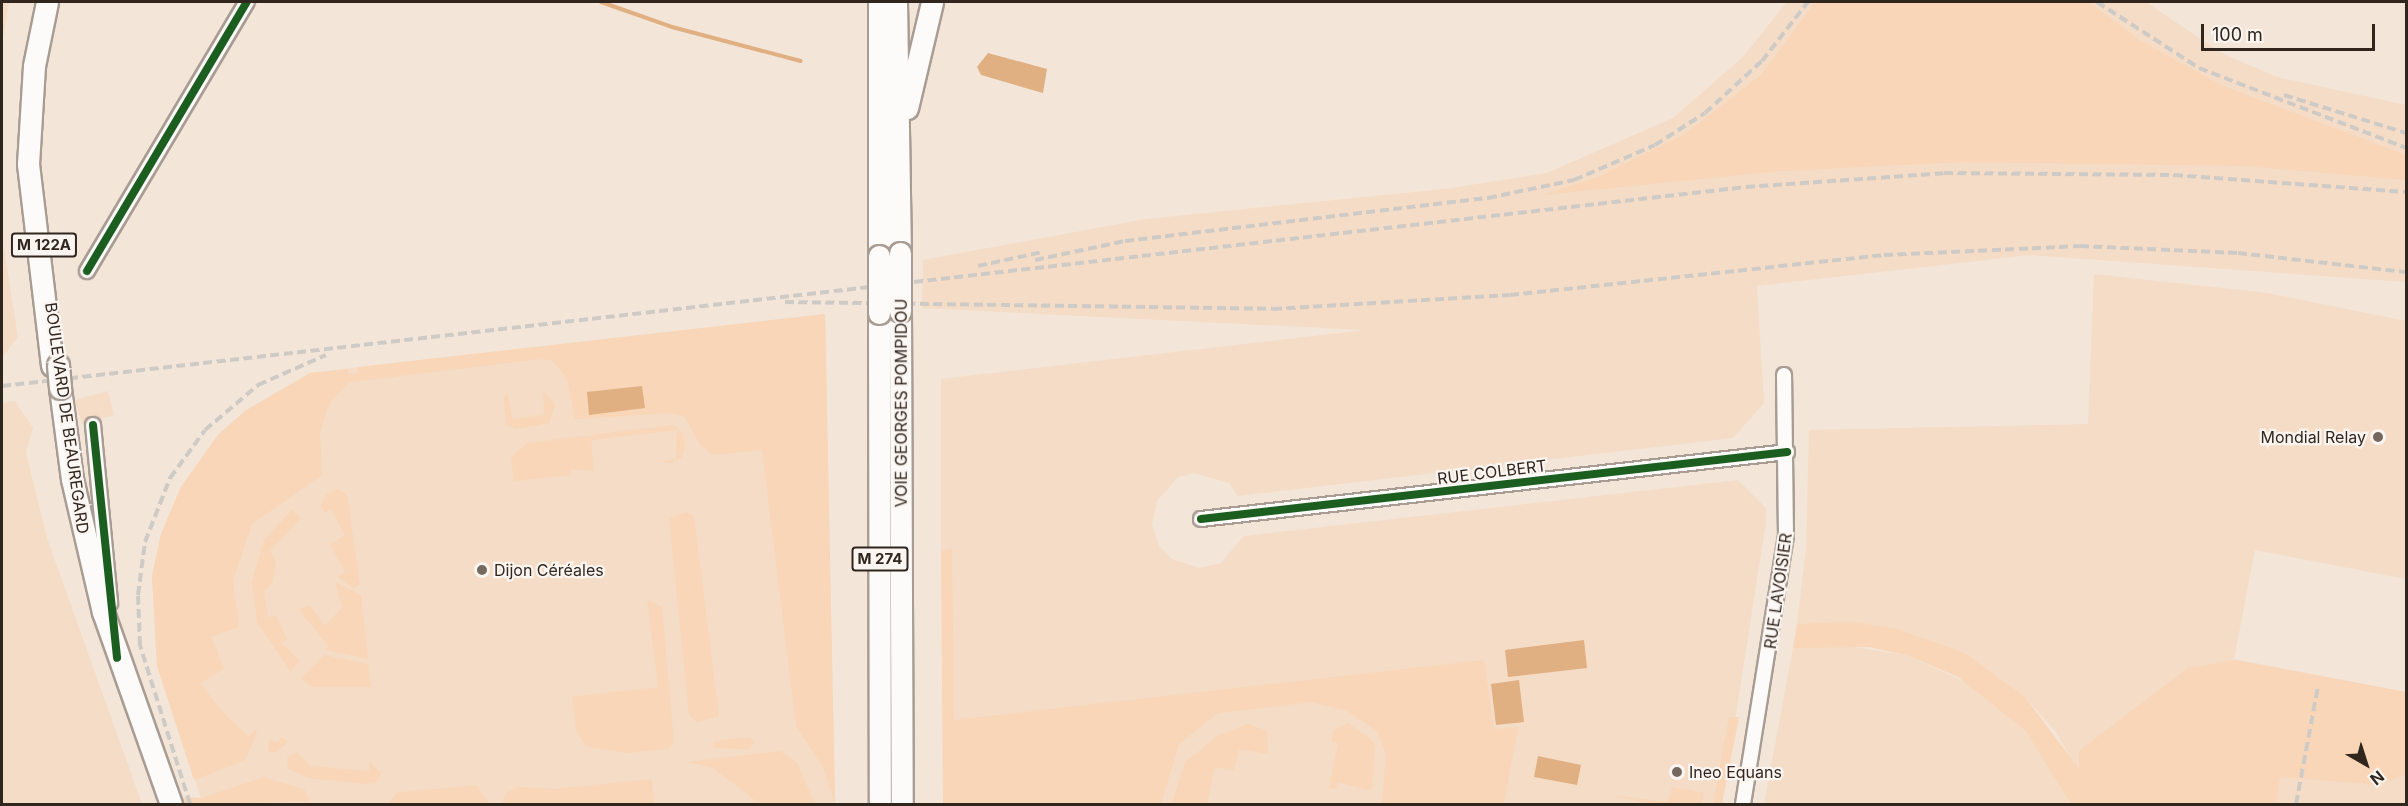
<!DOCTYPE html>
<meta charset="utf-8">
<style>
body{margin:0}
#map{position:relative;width:2408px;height:806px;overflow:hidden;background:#f3e5d8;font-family:Inter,sans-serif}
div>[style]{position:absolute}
.built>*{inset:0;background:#f5dcc6}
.green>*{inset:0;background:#f8d6b7}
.water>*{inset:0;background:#e0b083}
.stream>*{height:4px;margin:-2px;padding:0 2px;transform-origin:2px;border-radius:2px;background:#e0b083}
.roads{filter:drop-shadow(2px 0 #a89c93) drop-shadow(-2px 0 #a89c93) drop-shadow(0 2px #a89c93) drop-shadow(0 -2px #a89c93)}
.minor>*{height:14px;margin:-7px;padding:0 7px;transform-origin:7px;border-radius:7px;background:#fdfbf9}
.primary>*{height:21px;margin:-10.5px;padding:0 10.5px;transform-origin:10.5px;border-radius:10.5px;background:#fdfbf9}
.trunk>*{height:21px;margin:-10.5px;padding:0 10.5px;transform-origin:10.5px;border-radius:10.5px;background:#fdfbf9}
.rail>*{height:4px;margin-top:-2px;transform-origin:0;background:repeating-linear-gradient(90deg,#cecbc7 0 9px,transparent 0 13.5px)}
.bridges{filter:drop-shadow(2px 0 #a89c93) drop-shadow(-2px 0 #a89c93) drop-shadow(0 2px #a89c93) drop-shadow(0 -2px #a89c93)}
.primary-bridge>*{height:21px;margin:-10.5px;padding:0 10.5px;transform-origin:10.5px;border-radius:10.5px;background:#fdfbf9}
.trunk-bridge>*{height:21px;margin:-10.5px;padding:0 10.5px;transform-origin:10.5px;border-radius:10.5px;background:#fdfbf9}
.cycleway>*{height:8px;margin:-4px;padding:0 4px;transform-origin:4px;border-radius:4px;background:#1b5e20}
.dots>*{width:16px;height:16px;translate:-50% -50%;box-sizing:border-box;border:3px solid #fbf5f1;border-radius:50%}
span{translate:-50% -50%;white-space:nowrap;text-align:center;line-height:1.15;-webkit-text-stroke:4.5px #fbf5f1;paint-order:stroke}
.shield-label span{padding:2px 4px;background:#fbf5f1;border:2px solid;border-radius:4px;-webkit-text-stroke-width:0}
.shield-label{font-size:15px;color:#31261e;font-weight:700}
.street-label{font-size:16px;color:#31261e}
.poi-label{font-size:16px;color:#31261e}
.right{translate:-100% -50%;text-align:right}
.left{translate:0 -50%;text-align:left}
.frame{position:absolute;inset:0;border:3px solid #31261e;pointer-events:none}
.north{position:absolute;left:2336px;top:734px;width:60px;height:60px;-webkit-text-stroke:4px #fbf5f1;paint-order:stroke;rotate:141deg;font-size:16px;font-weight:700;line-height:24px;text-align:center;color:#31261e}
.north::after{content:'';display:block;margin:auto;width:21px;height:27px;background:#31261e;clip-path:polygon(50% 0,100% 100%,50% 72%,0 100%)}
.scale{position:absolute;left:2201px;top:24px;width:174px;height:27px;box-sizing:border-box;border:3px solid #31261e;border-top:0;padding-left:8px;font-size:18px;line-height:21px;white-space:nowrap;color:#31261e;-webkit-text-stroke:4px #fbf5f1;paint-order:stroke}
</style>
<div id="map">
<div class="built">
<i style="clip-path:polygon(2px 2px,9px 2px,2px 45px)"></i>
<i style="clip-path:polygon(1787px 2px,2146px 2px,2223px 54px,2277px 77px,2406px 105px,2406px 282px,2030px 255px,1757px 286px,1764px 403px,1733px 438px,1238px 496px,1229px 483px,1194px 473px,1178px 477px,1157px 501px,1152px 525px,1159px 546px,1172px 559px,1199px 568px,1221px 563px,1244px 536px,1738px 480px,1766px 508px,1766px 522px,1722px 804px,955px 804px,951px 550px,941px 551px,941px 379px,1365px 330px,922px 308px,923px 260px,1146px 219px,1445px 189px,1547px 173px,1673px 118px,1743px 57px)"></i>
<i style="clip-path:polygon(2px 237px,18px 337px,2px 358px)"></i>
<i style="clip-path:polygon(2094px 274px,2268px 293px,2406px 321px,2406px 579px,2255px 550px,2234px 659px,2406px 692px,2406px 804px,2097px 804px,2056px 732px,2025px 697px,1965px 653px,1797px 624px,1806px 550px,1809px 430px,2088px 424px)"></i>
<i style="clip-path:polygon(825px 314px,835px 804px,203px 804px,157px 666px,152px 576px,161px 534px,181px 487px,218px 435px,245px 411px,310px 373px)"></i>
<i style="clip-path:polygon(108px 391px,114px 415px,82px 424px,75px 400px)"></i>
<i style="clip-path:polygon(15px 401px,33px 428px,26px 453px,47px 538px,142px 804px,2px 804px,2px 403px)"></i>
<i style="clip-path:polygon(1839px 645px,1907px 655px,1973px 686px,2025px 730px,2071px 804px,1764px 804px,1793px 648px)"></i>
</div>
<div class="green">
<i style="clip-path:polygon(1815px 2px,2089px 2px,2141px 41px,2223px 86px,2406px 155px,2406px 180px,2245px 166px,1962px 162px,1781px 171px,1542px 195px,1600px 176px,1685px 134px,1762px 74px)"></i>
<i style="clip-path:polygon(825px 314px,835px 804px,823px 767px,796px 726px,762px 450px,713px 455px,700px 445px,685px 417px,669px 413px,575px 419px,567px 379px,553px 361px,541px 359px,350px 382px,330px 402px,320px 432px,322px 475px,252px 524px,233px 580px,239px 627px,211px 637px,224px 669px,200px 683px,226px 716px,249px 736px,256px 729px,257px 733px,245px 760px,194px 780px,157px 666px,152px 576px,161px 534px,181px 487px,218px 435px,245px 411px,310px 373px,348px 369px,348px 374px,358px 373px,358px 367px)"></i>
<i style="clip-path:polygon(543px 391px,555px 405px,549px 423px,516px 429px,506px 425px,504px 397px,508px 394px,512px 419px,544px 415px)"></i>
<i style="clip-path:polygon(673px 425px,682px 432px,685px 445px,682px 457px,671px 463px,661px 462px,676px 459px,677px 430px,591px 440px,594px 471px,571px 469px,571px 475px,514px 481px,511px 457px,528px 443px)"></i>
<i style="clip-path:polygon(338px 489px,347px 495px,360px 584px,354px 589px,338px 577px,345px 571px,330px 545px,345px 535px,331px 510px,324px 513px,321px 506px,326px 494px)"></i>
<i style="clip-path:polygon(292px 510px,301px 518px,270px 551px,276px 561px,272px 584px,264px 590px,268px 617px,276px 616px,287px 639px,282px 643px,299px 661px,291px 672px,257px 622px,252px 582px,264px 540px)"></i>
<i style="clip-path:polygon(686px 512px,694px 516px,719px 716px,697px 722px,689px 715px,669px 518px)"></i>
<i style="clip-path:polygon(952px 549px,954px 720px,1484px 660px,1494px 729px,1518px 727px,1504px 804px,1382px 804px,1386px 754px,1377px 731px,1347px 711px,1312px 702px,1218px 713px,1179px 744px,1161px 804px,943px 804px,941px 551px)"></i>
<i style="clip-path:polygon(335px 582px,361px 595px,368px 659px,326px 650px,328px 645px,301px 613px,300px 609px,310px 605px,325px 626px,342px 607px)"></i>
<i style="clip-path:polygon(647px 599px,662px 607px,674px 743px,668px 749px,625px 753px,586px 746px,576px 730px,572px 697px,658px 687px)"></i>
<i style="clip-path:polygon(1850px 622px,1894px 628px,1965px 653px,2025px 697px,2079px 769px,2079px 751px,2188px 668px,2234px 660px,2406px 692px,2406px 774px,2379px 785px,2280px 777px,2276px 804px,2071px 804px,2025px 730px,1958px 677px,1907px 655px,1869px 647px,1793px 648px,1797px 624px)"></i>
<i style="clip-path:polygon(324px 655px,368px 664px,371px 687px,313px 687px,301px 679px)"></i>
<i style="clip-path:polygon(1729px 717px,1739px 717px,1722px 804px,1713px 804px)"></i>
<i style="clip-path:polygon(1348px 723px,1375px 743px,1372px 788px,1367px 790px,1338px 782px,1336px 789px,1329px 788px,1338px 743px,1331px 741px,1334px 730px)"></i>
<i style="clip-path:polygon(1248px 724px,1267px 731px,1268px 754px,1239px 749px,1234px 770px,1215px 767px,1207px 804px,1172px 804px,1185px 762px,1219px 735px)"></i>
<i style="clip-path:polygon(281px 737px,288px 742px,275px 753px,268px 751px,269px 739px,277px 743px)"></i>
<i style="clip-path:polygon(749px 737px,755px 742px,749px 749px,712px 748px,716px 741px)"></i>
<i style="clip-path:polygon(780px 751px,797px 763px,815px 804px,760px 804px,713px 768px,687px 762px)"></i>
<i style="clip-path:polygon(297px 752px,310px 766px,369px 771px,369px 761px,381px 773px,377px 782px,366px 784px,309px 778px,288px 769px,287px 758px)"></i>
<i style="clip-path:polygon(264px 777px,305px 790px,309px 801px,178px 804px,185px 797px,201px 798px)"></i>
<i style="clip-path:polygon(651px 779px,655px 804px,502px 804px,506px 793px,517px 787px,555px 789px)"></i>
<i style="clip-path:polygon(476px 785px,490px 804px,388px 804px,396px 793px)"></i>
<i style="clip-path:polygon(1672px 787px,1704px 793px,1701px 804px,1653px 804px,1608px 795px,1668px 802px)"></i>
</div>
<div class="water">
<i style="clip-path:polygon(988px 53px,1047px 69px,1043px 93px,981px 75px,977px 67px)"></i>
<i style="clip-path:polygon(642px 386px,645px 408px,589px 415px,587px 392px)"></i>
<i style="clip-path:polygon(1584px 640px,1587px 668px,1508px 677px,1505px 650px)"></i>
<i style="clip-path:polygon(1519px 680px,1524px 722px,1496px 725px,1491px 684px)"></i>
<i style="clip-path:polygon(1538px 756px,1581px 765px,1577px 785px,1534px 777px)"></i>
</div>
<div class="stream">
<i style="left:601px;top:2px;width:75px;rotate:19.4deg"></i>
<i style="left:672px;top:27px;width:133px;rotate:14.8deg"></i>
</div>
<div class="roads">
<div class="minor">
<i style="left:87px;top:271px;width:313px;rotate:-59.3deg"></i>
<i style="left:93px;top:425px;width:179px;rotate:84.5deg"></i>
<i style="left:1201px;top:519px;width:590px;rotate:-6.52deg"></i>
<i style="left:1743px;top:804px;width:271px;rotate:-80.9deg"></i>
<i style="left:1786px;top:536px;width:161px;rotate:-90.7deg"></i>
</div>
<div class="primary">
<i style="left:47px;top:2px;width:65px;rotate:101.5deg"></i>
<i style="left:34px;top:66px;width:98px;rotate:93.5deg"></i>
<i style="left:28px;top:164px;width:203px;rotate:83.2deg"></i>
<i style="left:60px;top:388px;width:92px;rotate:82.5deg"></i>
<i style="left:72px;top:479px;width:137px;rotate:76.9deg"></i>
<i style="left:103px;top:612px;width:204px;rotate:70.5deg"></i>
</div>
<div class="trunk">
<i style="left:879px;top:2px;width:254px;rotate:90deg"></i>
<i style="left:896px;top:2px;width:251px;rotate:89.1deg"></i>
<i style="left:907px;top:108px;width:109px;rotate:-76.7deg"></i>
<i style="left:900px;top:311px;width:493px;rotate:89.8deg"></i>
<i style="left:879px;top:313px;width:491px;rotate:89.9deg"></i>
</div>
</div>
<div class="rail">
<i style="left:2097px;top:2px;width:121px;rotate:32.9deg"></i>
<i style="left:2199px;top:68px;width:222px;rotate:21.1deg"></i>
<i style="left:2284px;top:95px;width:128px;rotate:17.3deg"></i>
<i style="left:1035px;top:260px;width:92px;rotate:-11.9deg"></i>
<i style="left:1125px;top:241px;width:366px;rotate:-6.8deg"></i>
<i style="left:1488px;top:198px;width:88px;rotate:-11.8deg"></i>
<i style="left:1574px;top:180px;width:88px;rotate:-23.4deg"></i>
<i style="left:1655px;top:145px;width:59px;rotate:-32.6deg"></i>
<i style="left:1705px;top:113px;width:77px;rotate:-42.4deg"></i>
<i style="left:1762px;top:61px;width:75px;rotate:-52.1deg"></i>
<i style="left:978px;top:266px;width:66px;rotate:-12.3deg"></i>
<i style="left:785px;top:302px;width:488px;rotate:0.8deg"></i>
<i style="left:1273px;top:309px;width:237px;rotate:-3.4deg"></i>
<i style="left:1510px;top:295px;width:376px;rotate:-6.1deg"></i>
<i style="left:1884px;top:255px;width:196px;rotate:-2.6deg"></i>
<i style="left:2080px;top:246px;width:158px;rotate:2.5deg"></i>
<i style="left:2238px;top:253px;width:169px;rotate:6.5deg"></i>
<i style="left:2px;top:386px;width:1755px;rotate:-6.51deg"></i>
<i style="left:1746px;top:187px;width:198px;rotate:-4deg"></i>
<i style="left:1944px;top:173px;width:230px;rotate:0.5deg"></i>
<i style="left:2174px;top:175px;width:233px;rotate:4.2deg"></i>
<i style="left:190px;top:804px;width:167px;rotate:-107.5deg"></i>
<i style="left:140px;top:645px;width:50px;rotate:-92.3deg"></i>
<i style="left:138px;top:595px;width:53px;rotate:-82.5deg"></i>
<i style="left:145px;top:542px;width:69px;rotate:-68.7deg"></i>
<i style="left:170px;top:478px;width:59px;rotate:-53.9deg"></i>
<i style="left:205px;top:430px;width:70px;rotate:-40.3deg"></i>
<i style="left:258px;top:385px;width:74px;rotate:-23.8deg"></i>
<i style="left:2296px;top:804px;width:119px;rotate:-79.4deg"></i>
</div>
<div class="bridges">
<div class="primary-bridge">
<i style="left:58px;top:365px;width:23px;rotate:85deg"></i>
</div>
<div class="trunk-bridge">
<i style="left:900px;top:311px;width:58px;rotate:-90deg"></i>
<i style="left:879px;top:313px;width:57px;rotate:-90deg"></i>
</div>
</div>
<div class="cycleway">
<i style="left:87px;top:271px;width:313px;rotate:-59.3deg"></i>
<i style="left:93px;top:425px;width:234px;rotate:84.1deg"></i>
<i style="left:1201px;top:519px;width:590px;rotate:-6.52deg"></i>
</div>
<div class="dots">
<i style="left:2378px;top:437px;background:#75695f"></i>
<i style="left:482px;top:570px;background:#75695f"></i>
<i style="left:1677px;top:772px;background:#75695f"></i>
</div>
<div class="shield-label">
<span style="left:44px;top:245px">M 122A</span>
<span style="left:880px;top:559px">M 274</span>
</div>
<div class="street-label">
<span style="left:901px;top:403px;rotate:-90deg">VOIE GEORGES POMPIDOU</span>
<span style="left:67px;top:418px;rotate:82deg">BOULEVARD DE BEAUREGARD</span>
<span style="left:1492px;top:472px;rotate:-7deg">RUE COLBERT</span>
<span style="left:1778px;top:591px;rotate:-82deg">RUE LAVOISIER</span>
</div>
<div class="poi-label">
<span class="right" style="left:2366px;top:437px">Mondial Relay</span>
<span class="left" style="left:494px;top:570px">Dijon Céréales</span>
<span class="left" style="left:1689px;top:772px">Ineo Equans</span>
</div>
<div class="frame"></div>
<div class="north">N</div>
<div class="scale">100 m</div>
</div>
